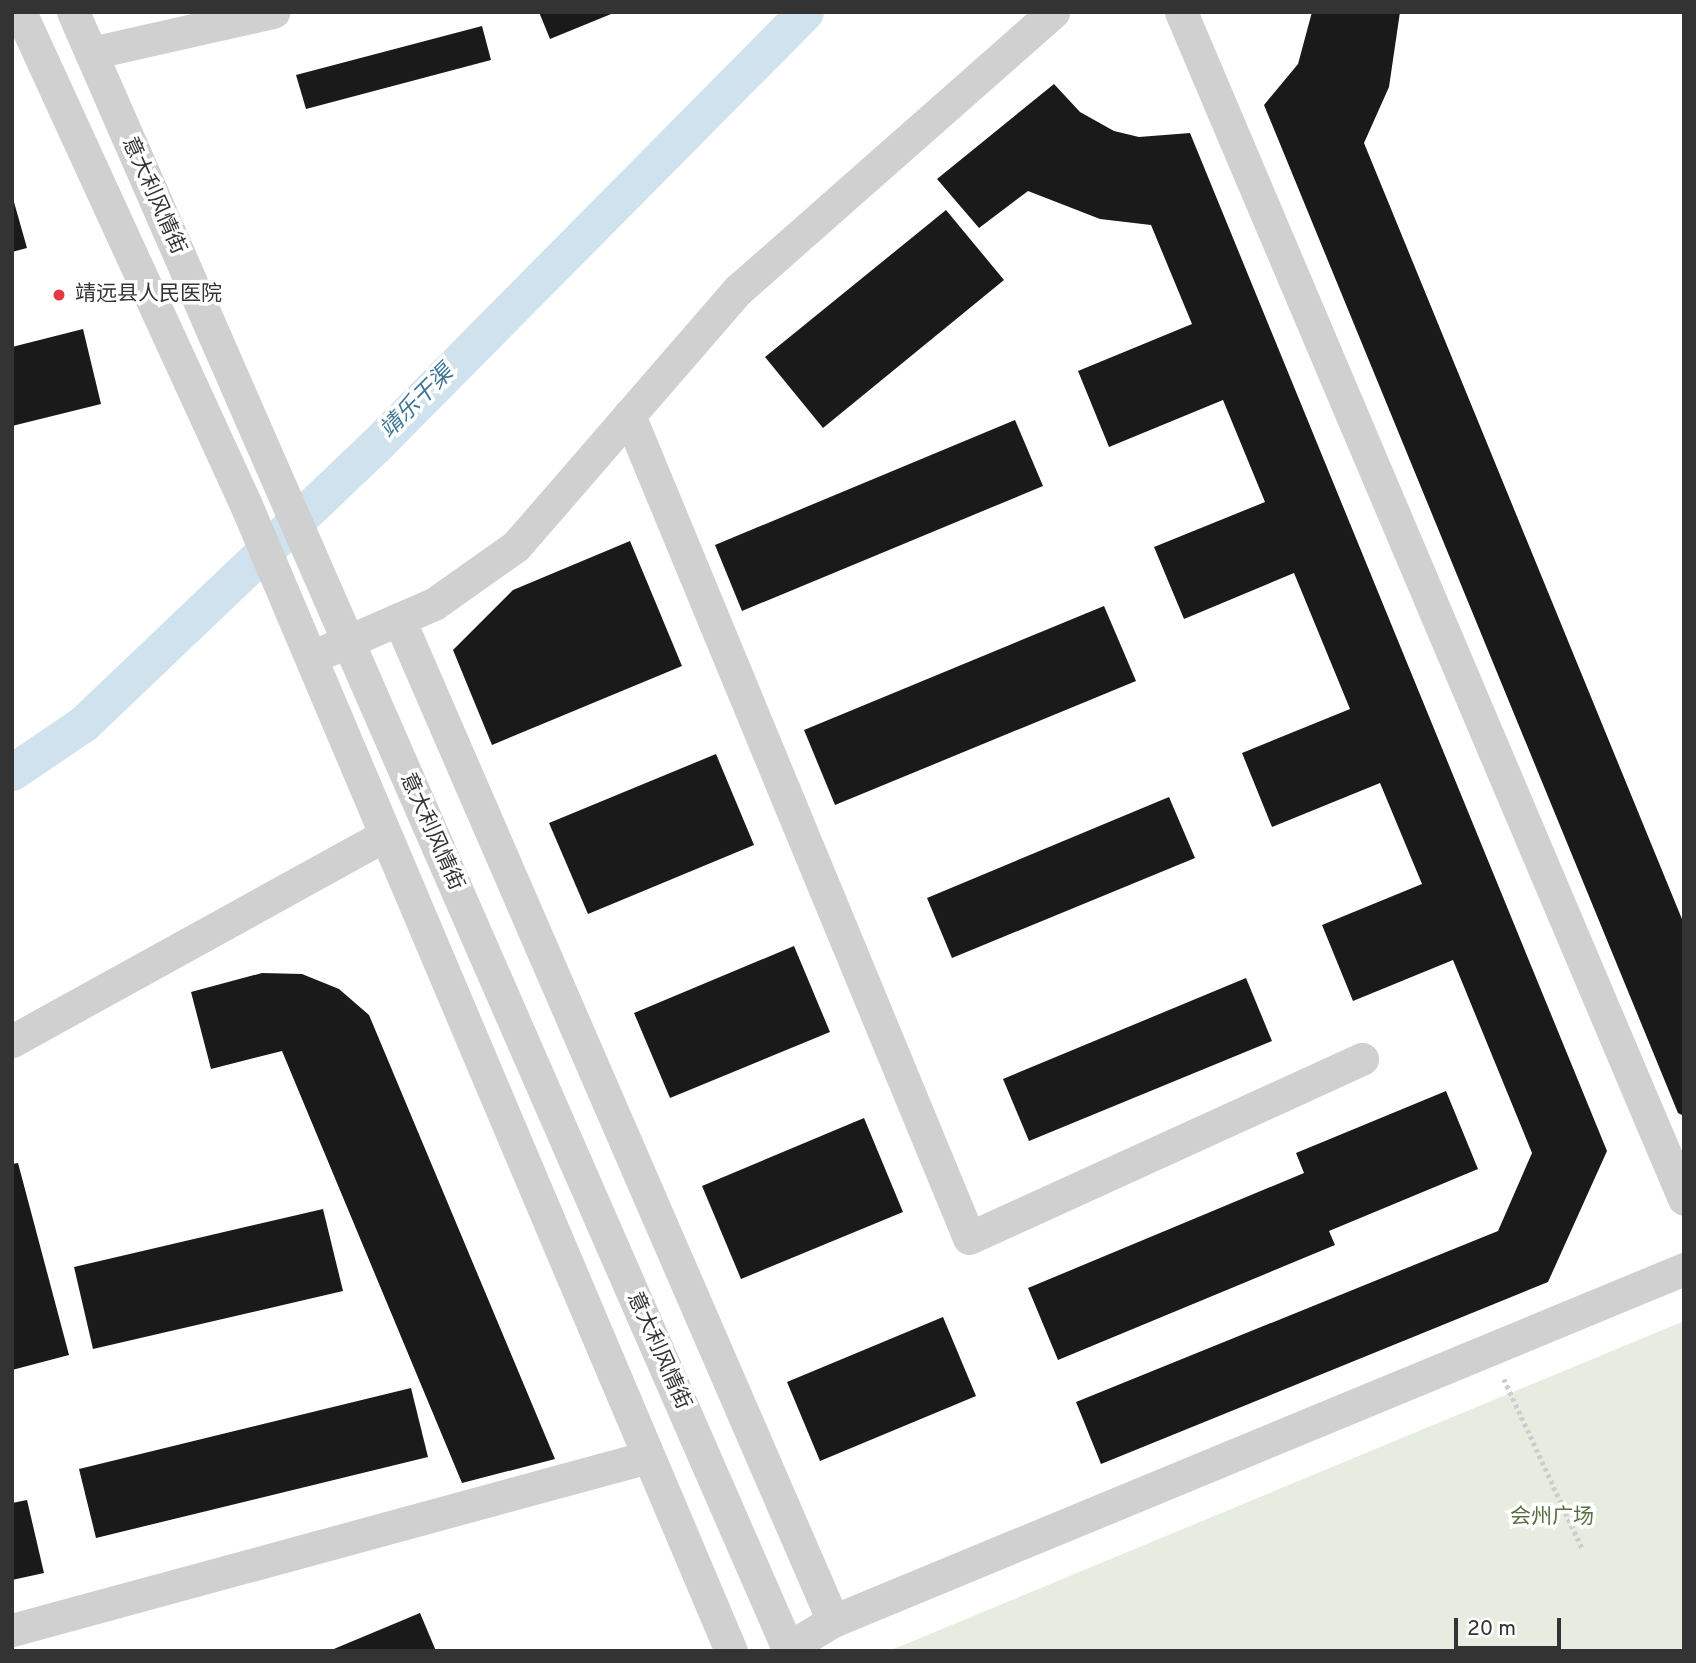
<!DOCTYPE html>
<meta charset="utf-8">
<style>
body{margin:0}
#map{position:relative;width:1696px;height:1663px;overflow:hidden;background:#fff;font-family:Overpass,"Noto Sans SC",sans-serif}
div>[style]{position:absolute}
.green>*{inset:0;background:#e6ecdf}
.canal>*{height:37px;margin:-18.5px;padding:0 18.5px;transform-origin:18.5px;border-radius:18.5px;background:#cfe2ee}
.building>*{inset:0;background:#1a1a1a}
.path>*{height:4.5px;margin-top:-2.25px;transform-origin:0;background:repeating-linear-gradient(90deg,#cdcdcd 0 3.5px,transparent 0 7px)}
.minor>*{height:33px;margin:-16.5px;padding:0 16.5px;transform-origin:16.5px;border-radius:16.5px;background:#d0d0d0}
.dots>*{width:19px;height:19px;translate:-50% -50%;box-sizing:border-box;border:4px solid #fff;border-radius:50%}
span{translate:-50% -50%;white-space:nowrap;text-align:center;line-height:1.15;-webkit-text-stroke:7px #fff;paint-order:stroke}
.street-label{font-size:21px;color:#333}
.poi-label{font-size:21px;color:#333}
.left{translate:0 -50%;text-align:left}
.park-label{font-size:21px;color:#56703f}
.water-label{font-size:23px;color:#3f7597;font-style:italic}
.frame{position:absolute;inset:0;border:14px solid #333;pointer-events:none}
.scale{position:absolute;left:1454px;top:1618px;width:107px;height:32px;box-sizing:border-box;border:4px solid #333;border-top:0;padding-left:9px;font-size:21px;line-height:24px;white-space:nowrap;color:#333;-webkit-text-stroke:5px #fff;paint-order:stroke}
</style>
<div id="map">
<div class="green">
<i style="clip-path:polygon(1684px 1321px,1684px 1651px,889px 1651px)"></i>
</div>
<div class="canal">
<i style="left:12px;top:772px;width:86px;rotate:-34.1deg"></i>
<i style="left:83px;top:724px;width:403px;rotate:-43.6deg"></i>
<i style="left:375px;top:446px;width:611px;rotate:-45.27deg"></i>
</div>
<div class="building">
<i style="clip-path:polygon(539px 12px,616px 12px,550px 39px)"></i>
<i style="clip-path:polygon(1312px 12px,1400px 12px,1389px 87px,1364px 143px,1684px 924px,1684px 1116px,1678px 1113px,1264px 105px,1298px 64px)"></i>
<i style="clip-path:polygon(482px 26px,491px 60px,306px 109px,296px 75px)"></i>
<i style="clip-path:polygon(1054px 84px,1080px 112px,1114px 131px,1139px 137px,1190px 133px,1607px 1151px,1548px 1282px,1101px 1464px,1076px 1402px,1498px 1231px,1532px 1153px,1453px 960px,1353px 1001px,1322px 925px,1422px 884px,1380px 783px,1272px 827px,1242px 753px,1350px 709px,1294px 573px,1184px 619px,1154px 547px,1265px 502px,1223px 400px,1109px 447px,1078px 371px,1192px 324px,1151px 225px,1100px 219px,1028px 191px,979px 228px,937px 179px)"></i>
<i style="clip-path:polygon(12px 195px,27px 248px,12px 252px)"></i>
<i style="clip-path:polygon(946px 210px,1004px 280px,823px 428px,765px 357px)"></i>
<i style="clip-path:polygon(83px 329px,101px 404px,12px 426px,12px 347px)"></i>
<i style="clip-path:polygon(1015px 420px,1043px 486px,742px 611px,715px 545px)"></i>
<i style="clip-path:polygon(630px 541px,682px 666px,492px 745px,453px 650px,513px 590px)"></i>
<i style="clip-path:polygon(1104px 606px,1136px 681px,835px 805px,804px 730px)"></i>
<i style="clip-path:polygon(716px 754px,754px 845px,588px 914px,549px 823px)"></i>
<i style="clip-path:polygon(1169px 797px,1195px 858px,952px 958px,927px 898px)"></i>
<i style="clip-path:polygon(794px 946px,830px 1032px,670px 1098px,634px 1013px)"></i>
<i style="clip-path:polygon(262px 973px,302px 974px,339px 989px,369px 1015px,555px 1459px,462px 1483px,282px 1051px,211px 1069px,191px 992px)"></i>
<i style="clip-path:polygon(1246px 978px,1272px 1041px,1029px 1141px,1003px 1079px)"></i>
<i style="clip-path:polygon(1446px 1091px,1478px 1169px,1329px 1231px,1335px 1245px,1058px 1360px,1028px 1288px,1304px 1173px,1296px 1153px)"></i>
<i style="clip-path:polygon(864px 1118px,903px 1212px,741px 1279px,702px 1186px)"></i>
<i style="clip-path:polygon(18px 1163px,69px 1355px,12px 1370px,12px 1164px)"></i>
<i style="clip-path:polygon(323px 1209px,343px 1291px,93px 1349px,74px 1267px)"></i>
<i style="clip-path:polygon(943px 1317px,976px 1396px,820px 1461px,787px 1382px)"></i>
<i style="clip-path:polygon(411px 1388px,428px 1457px,96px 1538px,79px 1469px)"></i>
<i style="clip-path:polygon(27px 1500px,44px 1573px,12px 1580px,12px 1503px)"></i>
<i style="clip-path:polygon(420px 1613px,436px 1651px,329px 1651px)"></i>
</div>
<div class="path">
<i style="left:1504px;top:1379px;width:188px;rotate:65.2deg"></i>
</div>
<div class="minor">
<i style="left:20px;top:12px;width:542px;rotate:65.37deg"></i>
<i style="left:246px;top:505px;width:1244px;rotate:67.06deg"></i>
<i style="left:73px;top:12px;width:1789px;rotate:66.4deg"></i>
<i style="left:1181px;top:12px;width:1289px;rotate:67.03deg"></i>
<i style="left:91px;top:53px;width:187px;rotate:-12.7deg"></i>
<i style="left:629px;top:415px;width:890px;rotate:67.55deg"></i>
<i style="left:969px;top:1238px;width:432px;rotate:-24.5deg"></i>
<i style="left:399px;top:619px;width:1092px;rotate:66.58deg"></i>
<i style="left:328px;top:650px;width:116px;rotate:-23.5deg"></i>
<i style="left:434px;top:604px;width:100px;rotate:-35.3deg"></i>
<i style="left:516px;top:546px;width:340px;rotate:-49.1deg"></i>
<i style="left:739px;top:289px;width:419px;rotate:-41.4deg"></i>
<i style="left:12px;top:1041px;width:426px;rotate:-28.9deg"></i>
<i style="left:12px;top:1630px;width:659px;rotate:-15.22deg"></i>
<i style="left:788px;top:1648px;width:52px;rotate:-31deg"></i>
<i style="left:833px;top:1621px;width:921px;rotate:-22.47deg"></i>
</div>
<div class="dots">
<i style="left:59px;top:295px;background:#e63946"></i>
</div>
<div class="street-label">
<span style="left:153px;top:196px;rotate:66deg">意大利风情街</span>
<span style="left:431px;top:832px;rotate:66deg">意大利风情街</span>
<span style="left:658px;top:1351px;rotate:66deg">意大利风情街</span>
</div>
<div class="poi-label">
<span class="left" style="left:75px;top:295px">靖远县人民医院</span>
</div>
<div class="park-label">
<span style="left:1552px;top:1518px">会州广场</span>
</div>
<div class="water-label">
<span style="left:418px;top:403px;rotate:-45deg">靖乐干渠</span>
</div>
<div class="frame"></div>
<div class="scale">20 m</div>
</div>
